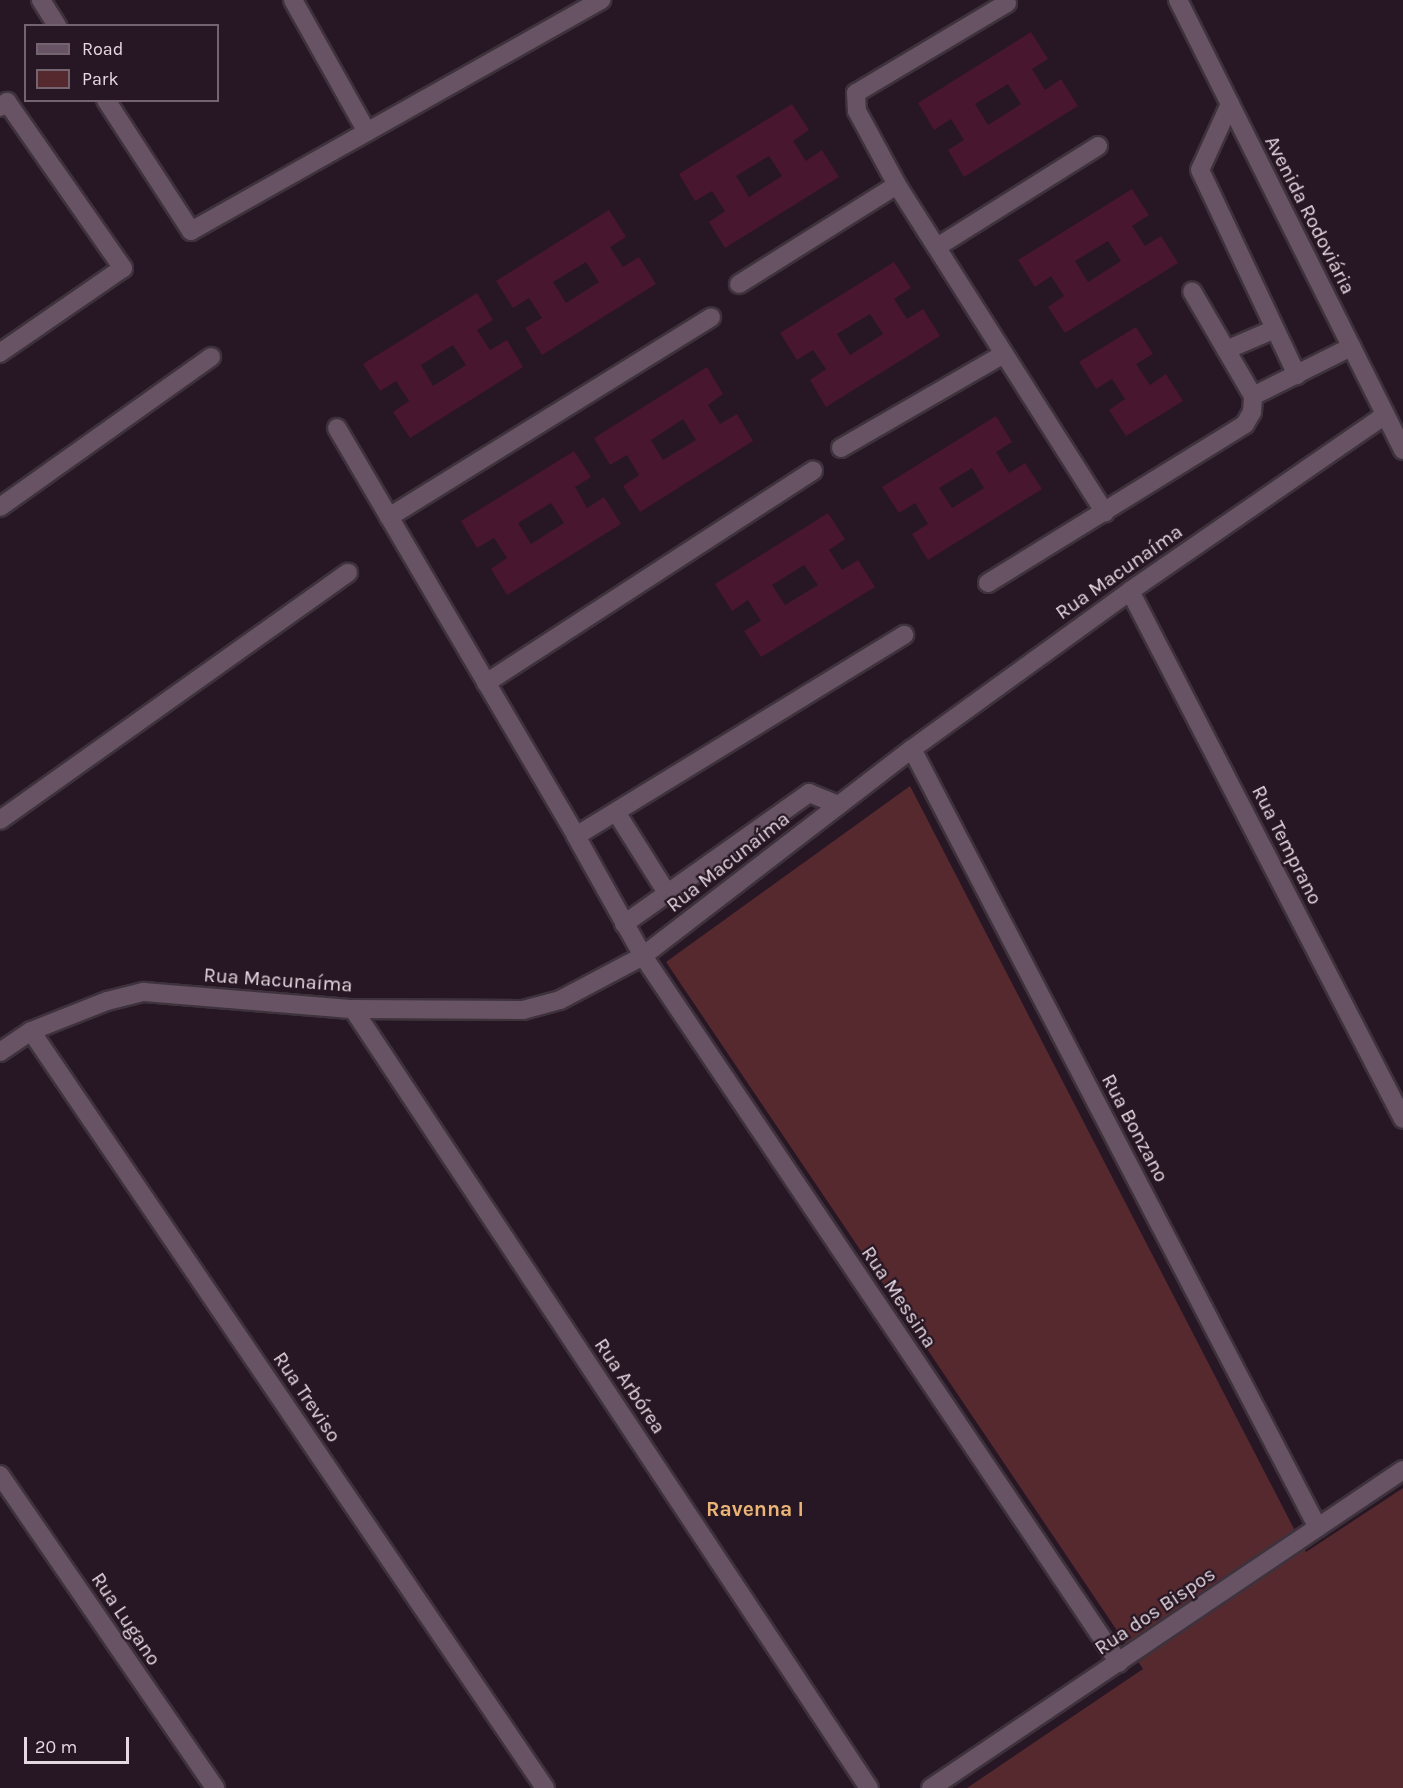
<!DOCTYPE html>
<meta charset="utf-8">
<style>
body{margin:0}
#map{position:relative;width:1403px;height:1788px;overflow:hidden;background:#271623;font-family:Karla,sans-serif}
div>[style]{position:absolute}
.green>*{inset:0;background:#56292f}
.building>*{inset:0;background:#49162f}
.roads{filter:drop-shadow(2px 0 #3e323c) drop-shadow(-2px 0 #3e323c) drop-shadow(0 2px #3e323c) drop-shadow(0 -2px #3e323c)}
.street>*{height:18px;margin:-9px;padding:0 9px;transform-origin:9px;border-radius:9px;background:#675363}
.secondary>*{height:18px;margin:-9px;padding:0 9px;transform-origin:9px;border-radius:9px;background:#675363}
span{translate:-50% -50%;white-space:nowrap;text-align:center;line-height:1.15;-webkit-text-stroke:4.5px #271623;paint-order:stroke}
.street-label{font-size:20px;color:#e4d8e1}
.neighbourhood-label{font-size:21px;color:#e9b476;font-weight:700}
.legend{position:absolute;left:24px;top:24px;width:195px;height:78px;box-sizing:border-box;background:#271623;border:2px solid #73646f;margin:0;padding:8px 10px;list-style:none;font-size:18px;color:#e4d8e1}
.legend li{display:flex;align-items:center;gap:12px;height:30px}
.legend b{width:30px;border:2px solid #73646f}
.scale{position:absolute;left:24px;top:1737px;width:105px;height:27px;box-sizing:border-box;border:3px solid #e4d8e1;border-top:0;padding-left:8px;font-size:18px;line-height:21px;white-space:nowrap;color:#e4d8e1;-webkit-text-stroke:4px #271623;paint-order:stroke}
</style>
<div id="map">
<div class="green">
<i style="clip-path:polygon(910px 786px,1306px 1552px,1403px 1488px,1403px 1788px,967px 1788px,1143px 1669px,666px 962px)"></i>
</div>
<div class="building">
<i style="clip-path:polygon(evenodd,1031px 32px,1048px 59px,1032px 69px,1045px 90px,1061px 79px,1078px 106px,964px 177px,948px 150px,964px 140px,951px 119px,934px 130px,918px 103px,1031px 32px,1008px 84px,1021px 104px,988px 125px,975px 104px,1008px 84px)"></i>
<i style="clip-path:polygon(evenodd,792px 104px,809px 130px,793px 141px,806px 161px,822px 150px,839px 177px,725px 248px,709px 222px,725px 211px,712px 191px,695px 201px,679px 174px,792px 104px,769px 156px,782px 176px,749px 197px,736px 176px,769px 156px)"></i>
<i style="clip-path:polygon(evenodd,1132px 189px,1149px 215px,1132px 226px,1145px 246px,1161px 236px,1178px 263px,1065px 333px,1048px 307px,1064px 296px,1051px 276px,1035px 287px,1018px 260px,1132px 189px,1108px 241px,1121px 261px,1088px 282px,1075px 261px,1108px 241px)"></i>
<i style="clip-path:polygon(evenodd,609px 210px,626px 237px,610px 247px,623px 267px,639px 257px,656px 284px,542px 355px,525px 328px,542px 318px,529px 298px,513px 308px,496px 281px,609px 210px,586px 262px,599px 282px,566px 303px,553px 282px,586px 262px)"></i>
<i style="clip-path:polygon(evenodd,894px 262px,911px 288px,894px 299px,907px 319px,923px 309px,940px 336px,826px 407px,810px 380px,826px 369px,813px 350px,797px 360px,780px 333px,894px 262px,870px 314px,883px 334px,850px 355px,837px 334px,870px 314px)"></i>
<i style="clip-path:polygon(evenodd,477px 293px,493px 320px,477px 330px,490px 350px,507px 340px,523px 367px,410px 438px,393px 412px,409px 401px,396px 381px,380px 391px,363px 364px,477px 293px,453px 345px,466px 365px,433px 386px,421px 365px,453px 345px)"></i>
<i style="clip-path:polygon(1136px 327px,1153px 354px,1136px 364px,1150px 385px,1166px 374px,1183px 401px,1126px 436px,1109px 410px,1125px 399px,1112px 379px,1096px 389px,1079px 362px)"></i>
<i style="clip-path:polygon(evenodd,707px 367px,723px 394px,708px 405px,720px 424px,737px 414px,753px 441px,640px 512px,623px 486px,639px 475px,627px 455px,610px 465px,594px 438px,707px 367px,683px 419px,696px 440px,663px 460px,651px 440px,683px 419px)"></i>
<i style="clip-path:polygon(evenodd,996px 416px,1012px 442px,996px 452px,1009px 473px,1025px 463px,1042px 489px,928px 560px,912px 534px,928px 524px,915px 503px,899px 513px,882px 487px,996px 416px,972px 468px,984px 488px,952px 508px,939px 488px,972px 468px)"></i>
<i style="clip-path:polygon(evenodd,574px 451px,591px 477px,575px 487px,587px 508px,604px 497px,621px 524px,507px 595px,491px 569px,507px 558px,494px 538px,477px 548px,461px 521px,574px 451px,551px 503px,564px 523px,531px 544px,518px 523px,551px 503px)"></i>
<i style="clip-path:polygon(evenodd,828px 513px,845px 539px,829px 550px,842px 570px,858px 560px,875px 587px,761px 657px,744px 631px,761px 621px,748px 600px,732px 611px,715px 584px,828px 513px,804px 565px,818px 585px,785px 605px,772px 585px,804px 565px)"></i>
</div>
<div class="roads">
<div class="street">
<i style="left:41px;top:0;width:31px;rotate:58deg"></i>
<i style="left:293px;top:0;width:151px;rotate:60.7deg"></i>
<i style="left:1007px;top:3px;width:176px;rotate:149.2deg"></i>
<i style="left:856px;top:93px;width:18px;rotate:87deg"></i>
<i style="left:857px;top:111px;width:84px;rotate:61.6deg"></i>
<i style="left:897px;top:185px;width:388px;rotate:57.6deg"></i>
<i style="left:106px;top:100px;width:156px;rotate:57deg"></i>
<i style="left:191px;top:231px;width:471px;rotate:-29.4deg"></i>
<i style="left:1230px;top:104px;width:72px;rotate:114.4deg"></i>
<i style="left:1200px;top:170px;width:227px;rotate:64.7deg"></i>
<i style="left:0;top:107px;width:9px;rotate:-36deg"></i>
<i style="left:7px;top:102px;width:203px;rotate:55.1deg"></i>
<i style="left:123px;top:268px;width:150px;rotate:145.4deg"></i>
<i style="left:937px;top:247px;width:190px;rotate:-32.1deg"></i>
<i style="left:739px;top:284px;width:186px;rotate:-32.1deg"></i>
<i style="left:1226px;top:350px;width:53px;rotate:-23.2deg"></i>
<i style="left:1253px;top:396px;width:110px;rotate:-26.6deg"></i>
<i style="left:337px;top:428px;width:473px;rotate:59.6deg"></i>
<i style="left:576px;top:836px;width:137px;rotate:60.8deg"></i>
<i style="left:643px;top:956px;width:852px;rotate:56.05deg"></i>
<i style="left:841px;top:448px;width:188px;rotate:-30deg"></i>
<i style="left:0;top:507px;width:259px;rotate:-35.4deg"></i>
<i style="left:389px;top:517px;width:379px;rotate:-31.8deg"></i>
<i style="left:988px;top:583px;width:302px;rotate:-31.7deg"></i>
<i style="left:1245px;top:424px;width:14px;rotate:-60deg"></i>
<i style="left:1252px;top:412px;width:16px;rotate:-86deg"></i>
<i style="left:1253px;top:396px;width:121px;rotate:-120.2deg"></i>
<i style="left:1130px;top:591px;width:594px;rotate:62.66deg"></i>
<i style="left:486px;top:683px;width:390px;rotate:-33deg"></i>
<i style="left:912px;top:749px;width:878px;rotate:62.47deg"></i>
<i style="left:616px;top:812px;width:96px;rotate:57.8deg"></i>
<i style="left:0;top:820px;width:427px;rotate:-35.4deg"></i>
<i style="left:576px;top:836px;width:385px;rotate:-31.5deg"></i>
<i style="left:624px;top:924px;width:227px;rotate:-35.3deg"></i>
<i style="left:809px;top:793px;width:32px;rotate:22deg"></i>
<i style="left:353px;top:1009px;width:934px;rotate:56.48deg"></i>
<i style="left:31px;top:1031px;width:915px;rotate:55.82deg"></i>
<i style="left:0;top:1052px;width:37px;rotate:-34deg"></i>
<i style="left:31px;top:1031px;width:82px;rotate:-21.5deg"></i>
<i style="left:107px;top:1001px;width:38px;rotate:-14deg"></i>
<i style="left:144px;top:992px;width:210px;rotate:4.7deg"></i>
<i style="left:353px;top:1009px;width:170px;rotate:0.3deg"></i>
<i style="left:523px;top:1010px;width:38px;rotate:-15deg"></i>
<i style="left:560px;top:1000px;width:94px;rotate:-27.9deg"></i>
<i style="left:643px;top:956px;width:339px;rotate:-37.6deg"></i>
<i style="left:912px;top:749px;width:269px;rotate:-35.9deg"></i>
<i style="left:1130px;top:591px;width:310px;rotate:-34.6deg"></i>
<i style="left:0;top:1475px;width:380px;rotate:55.5deg"></i>
<i style="left:931px;top:1788px;width:569px;rotate:-33.97deg"></i>
</div>
<div class="secondary">
<i style="left:1178px;top:0;width:503px;rotate:63.43deg"></i>
</div>
</div>
<div class="street-label">
<span style="left:1310px;top:215px;rotate:63deg">Avenida Rodoviária</span>
<span style="left:1119px;top:572px;rotate:-35deg">Rua Macunaíma</span>
<span style="left:1287px;top:845px;rotate:63deg">Rua Temprano</span>
<span style="left:728px;top:862px;rotate:-38deg">Rua Macunaíma</span>
<span style="left:278px;top:980px;rotate:4deg">Rua Macunaíma</span>
<span style="left:1135px;top:1128px;rotate:62deg">Rua Bonzano</span>
<span style="left:899px;top:1297px;rotate:56deg">Rua Messina</span>
<span style="left:630px;top:1386px;rotate:56deg">Rua Arbórea</span>
<span style="left:307px;top:1397px;rotate:56deg">Rua Treviso</span>
<span style="left:1155px;top:1611px;rotate:-34deg">Rua dos Bispos</span>
<span style="left:126px;top:1619px;rotate:56deg">Rua Lugano</span>
</div>
<div class="neighbourhood-label">
<span style="left:755px;top:1509px">Ravenna I</span>
</div>
<ul class="legend">
<li><b style="height:8px;background:#675363"></b>Road</li>
<li><b style="height:16px;background:#56292f"></b>Park</li>
</ul>
<div class="scale">20 m</div>
</div>
